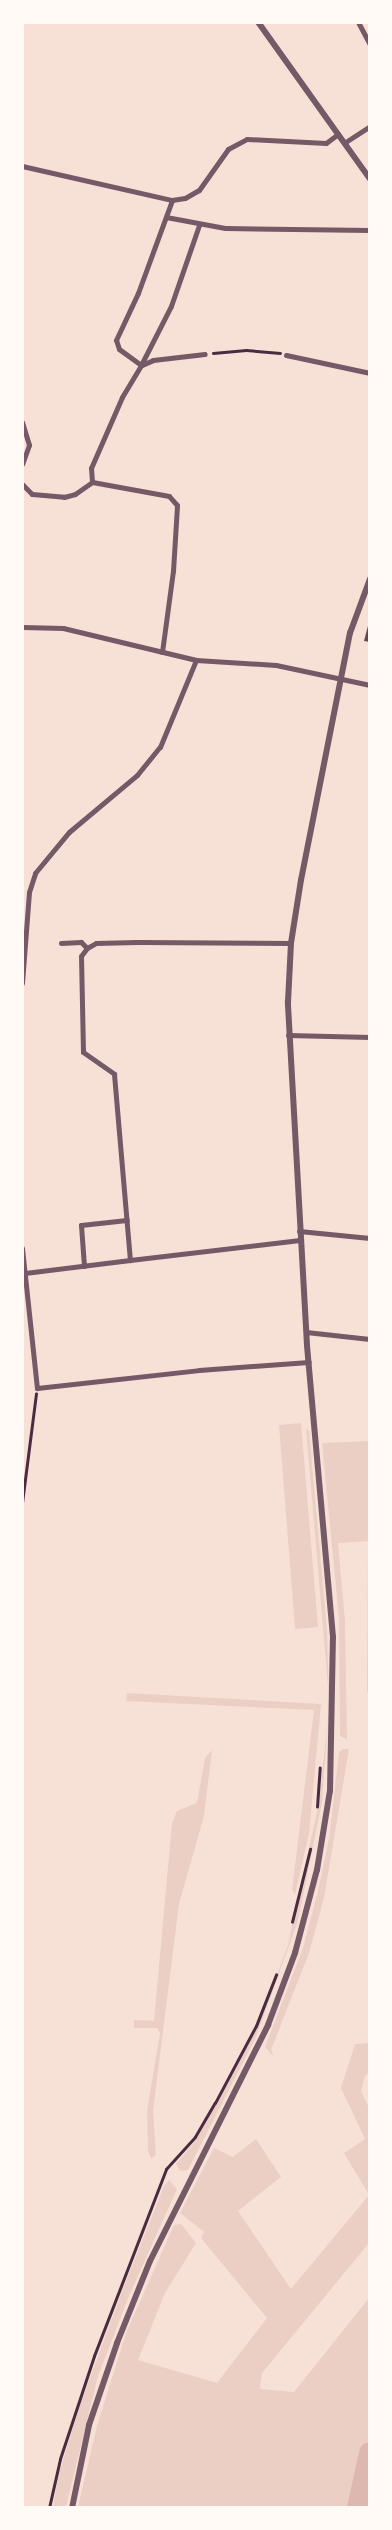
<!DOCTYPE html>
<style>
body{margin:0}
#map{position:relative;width:392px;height:2530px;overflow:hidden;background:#f7e1d7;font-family:"Archivo Narrow",sans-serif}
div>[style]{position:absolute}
.green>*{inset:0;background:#ebcfc5}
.river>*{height:22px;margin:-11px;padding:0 11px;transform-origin:11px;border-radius:11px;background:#dcb8b0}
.building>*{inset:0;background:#644757}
.path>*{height:2.5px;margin:-1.25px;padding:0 1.25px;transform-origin:1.25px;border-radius:1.25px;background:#4a2c40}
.minor>*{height:5px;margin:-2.5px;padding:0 2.5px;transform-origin:2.5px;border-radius:2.5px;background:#755966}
.tertiary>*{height:6px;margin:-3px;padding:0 3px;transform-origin:3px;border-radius:3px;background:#755966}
span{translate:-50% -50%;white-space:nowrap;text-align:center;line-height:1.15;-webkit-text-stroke:4px #fffaf5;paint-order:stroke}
.frame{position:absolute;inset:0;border:24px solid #fffaf5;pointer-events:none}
</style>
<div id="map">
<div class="green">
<i style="clip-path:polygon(301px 1423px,318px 1627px,295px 1629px,279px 1425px)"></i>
<i style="clip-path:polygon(306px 1428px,309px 1431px,327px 1630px,329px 1698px)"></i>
<i style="clip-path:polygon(369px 1441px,369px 1692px,367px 1692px,368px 1541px,338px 1543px,345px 1621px,347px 1739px,340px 1736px,339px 1619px,322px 1443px)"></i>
<i style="clip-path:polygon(127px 1693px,321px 1704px,309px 1834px,295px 1895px,292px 1890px,314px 1710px,126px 1701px)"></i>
<i style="clip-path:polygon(328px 1719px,322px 1802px,298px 1921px,256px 2037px,188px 2170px,180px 2171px,176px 2164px,197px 2139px,259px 2023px,288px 1945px,319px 1802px)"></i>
<i style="clip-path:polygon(343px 1749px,349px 1749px,324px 1898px,309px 1953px,271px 2050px,274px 2057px,265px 2047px,303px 1948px,318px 1891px,329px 1839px,339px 1752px)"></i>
<i style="clip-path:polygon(212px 1750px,204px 1816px,179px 1904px,153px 2111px,156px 2155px,151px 2159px,148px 2150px,147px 2110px,160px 2033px,157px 2028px,134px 2028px,134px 2020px,154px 2021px,172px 1823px,177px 1811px,197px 1803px,205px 1758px)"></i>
<i style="clip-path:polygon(369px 2043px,369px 2072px,365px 2076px,361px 2091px,369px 2108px,369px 2243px,262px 2373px,260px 2389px,294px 2392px,369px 2298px,369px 2507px,78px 2507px,97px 2426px,126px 2333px,174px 2225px,181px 2224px,196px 2243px,165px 2293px,138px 2360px,217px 2383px,267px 2318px,201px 2238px,204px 2232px,180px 2213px,214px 2148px,233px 2157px,256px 2139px,281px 2177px,238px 2211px,291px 2289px,369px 2195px,344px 2153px,365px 2139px,341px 2088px,355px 2044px)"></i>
<i style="clip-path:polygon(169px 2180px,177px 2189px,129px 2296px,98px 2376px,66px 2507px,53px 2507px,59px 2473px,81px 2402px,124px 2286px,164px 2186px)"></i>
</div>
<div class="river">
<i style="left:358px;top:2508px;width:56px;rotate:-77.7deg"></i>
</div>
<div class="building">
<i style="clip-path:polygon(369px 622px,370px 622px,370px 642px,364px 641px)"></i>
</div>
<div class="path">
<i style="left:213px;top:353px;width:33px;rotate:-5deg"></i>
<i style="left:246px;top:350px;width:34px;rotate:5deg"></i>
<i style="left:22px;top:1503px;width:110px;rotate:-82.7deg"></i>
<i style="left:317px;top:1807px;width:39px;rotate:-86deg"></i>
<i style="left:292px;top:1922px;width:75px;rotate:-76.1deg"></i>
<i style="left:49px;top:2508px;width:50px;rotate:-77.3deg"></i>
<i style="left:60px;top:2459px;width:108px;rotate:-71.7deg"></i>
<i style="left:94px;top:2356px;width:200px;rotate:-68.9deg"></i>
<i style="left:166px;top:2169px;width:43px;rotate:-47.8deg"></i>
<i style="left:195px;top:2137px;width:39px;rotate:-60deg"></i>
<i style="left:215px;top:2103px;width:87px;rotate:-62deg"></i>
<i style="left:256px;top:2026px;width:55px;rotate:-68.6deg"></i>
</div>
<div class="minor">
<i style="left:358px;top:22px;width:26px;rotate:62deg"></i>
<i style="left:344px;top:143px;width:31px;rotate:-33deg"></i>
<i style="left:22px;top:166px;width:154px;rotate:12.8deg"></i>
<i style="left:172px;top:200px;width:13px;rotate:-9deg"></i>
<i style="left:185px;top:198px;width:16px;rotate:-30deg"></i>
<i style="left:199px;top:190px;width:50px;rotate:-54.7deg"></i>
<i style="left:228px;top:149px;width:21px;rotate:-28deg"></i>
<i style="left:247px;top:139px;width:79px;rotate:2.9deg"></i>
<i style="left:326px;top:143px;width:15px;rotate:-37deg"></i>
<i style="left:166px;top:217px;width:60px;rotate:10.6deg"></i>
<i style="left:225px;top:228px;width:145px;rotate:0.8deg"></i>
<i style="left:286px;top:355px;width:86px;rotate:12.1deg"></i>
<i style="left:141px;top:365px;width:66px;rotate:-63deg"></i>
<i style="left:171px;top:306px;width:86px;rotate:-70.9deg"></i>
<i style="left:142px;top:365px;width:12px;rotate:-24deg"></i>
<i style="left:153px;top:360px;width:52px;rotate:-6.6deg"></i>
<i style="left:22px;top:422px;width:24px;rotate:73deg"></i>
<i style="left:29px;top:445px;width:20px;rotate:110deg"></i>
<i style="left:22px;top:484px;width:14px;rotate:45deg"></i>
<i style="left:32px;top:494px;width:32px;rotate:5deg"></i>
<i style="left:64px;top:497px;width:11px;rotate:-15deg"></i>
<i style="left:75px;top:494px;width:21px;rotate:-35deg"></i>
<i style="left:22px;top:627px;width:41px;rotate:1.4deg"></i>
<i style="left:63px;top:628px;width:137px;rotate:13.5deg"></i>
<i style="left:196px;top:660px;width:80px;rotate:3.6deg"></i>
<i style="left:276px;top:665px;width:96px;rotate:12deg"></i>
<i style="left:162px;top:652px;width:82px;rotate:-82.3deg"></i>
<i style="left:173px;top:571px;width:66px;rotate:-86.5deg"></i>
<i style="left:177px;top:505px;width:12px;rotate:-132deg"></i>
<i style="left:169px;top:496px;width:78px;rotate:-169.7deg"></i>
<i style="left:92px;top:482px;width:14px;rotate:-94deg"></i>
<i style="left:91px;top:468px;width:77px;rotate:-66.4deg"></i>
<i style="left:122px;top:397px;width:37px;rotate:-59deg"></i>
<i style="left:141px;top:365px;width:27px;rotate:-144deg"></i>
<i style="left:119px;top:349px;width:9px;rotate:-108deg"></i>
<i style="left:116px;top:340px;width:52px;rotate:-64.9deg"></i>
<i style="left:138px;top:293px;width:99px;rotate:-69.9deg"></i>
<i style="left:61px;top:943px;width:20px;rotate:-3deg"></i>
<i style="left:81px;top:942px;width:8px;rotate:45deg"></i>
<i style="left:87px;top:948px;width:10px;rotate:-29deg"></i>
<i style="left:96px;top:943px;width:41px;rotate:-1.4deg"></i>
<i style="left:137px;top:942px;width:154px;rotate:0.4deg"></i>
<i style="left:87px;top:948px;width:10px;rotate:127deg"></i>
<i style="left:81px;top:956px;width:96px;rotate:88.8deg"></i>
<i style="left:83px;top:1052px;width:38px;rotate:35deg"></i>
<i style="left:114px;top:1074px;width:187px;rotate:85.1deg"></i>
<i style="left:130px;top:1260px;width:171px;rotate:-6.7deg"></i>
<i style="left:22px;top:983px;width:91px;rotate:-85.6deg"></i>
<i style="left:29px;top:892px;width:20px;rotate:-72deg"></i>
<i style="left:35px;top:873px;width:53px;rotate:-50.3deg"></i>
<i style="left:69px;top:832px;width:89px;rotate:-40deg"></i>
<i style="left:137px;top:775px;width:36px;rotate:-51deg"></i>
<i style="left:160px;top:747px;width:94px;rotate:-67.5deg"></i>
<i style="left:288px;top:1035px;width:82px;rotate:1.4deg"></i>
<i style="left:299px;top:1231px;width:71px;rotate:5.6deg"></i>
<i style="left:22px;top:1248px;width:141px;rotate:83.9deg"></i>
<i style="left:37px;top:1388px;width:163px;rotate:-6.3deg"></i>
<i style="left:199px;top:1370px;width:110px;rotate:-4.2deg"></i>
<i style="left:84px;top:1266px;width:41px;rotate:-94.2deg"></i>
<i style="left:81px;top:1225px;width:46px;rotate:-6.2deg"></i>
<i style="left:25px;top:1273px;width:106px;rotate:-7.1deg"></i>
<i style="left:306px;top:1332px;width:64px;rotate:6.2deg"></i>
</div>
<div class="tertiary">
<i style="left:258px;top:22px;width:193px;rotate:54.5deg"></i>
<i style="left:72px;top:2508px;width:85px;rotate:-78.4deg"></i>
<i style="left:89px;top:2425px;width:87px;rotate:-71.1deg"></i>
<i style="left:117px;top:2343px;width:88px;rotate:-68.1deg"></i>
<i style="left:150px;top:2261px;width:264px;rotate:-63.4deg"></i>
<i style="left:268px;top:2025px;width:77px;rotate:-69.4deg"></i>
<i style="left:295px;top:1953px;width:86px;rotate:-75.2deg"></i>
<i style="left:317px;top:1870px;width:80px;rotate:-80.7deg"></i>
<i style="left:330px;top:1791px;width:154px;rotate:-88.9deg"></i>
<i style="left:333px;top:1637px;width:293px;rotate:-95.1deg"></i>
<i style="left:307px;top:1345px;width:344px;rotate:-93.2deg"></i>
<i style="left:288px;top:1002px;width:59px;rotate:-87.1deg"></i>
<i style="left:291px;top:943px;width:64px;rotate:-81deg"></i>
<i style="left:301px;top:880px;width:252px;rotate:-78.8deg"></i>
<i style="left:350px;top:633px;width:58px;rotate:-69.7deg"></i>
</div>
<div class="frame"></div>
</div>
